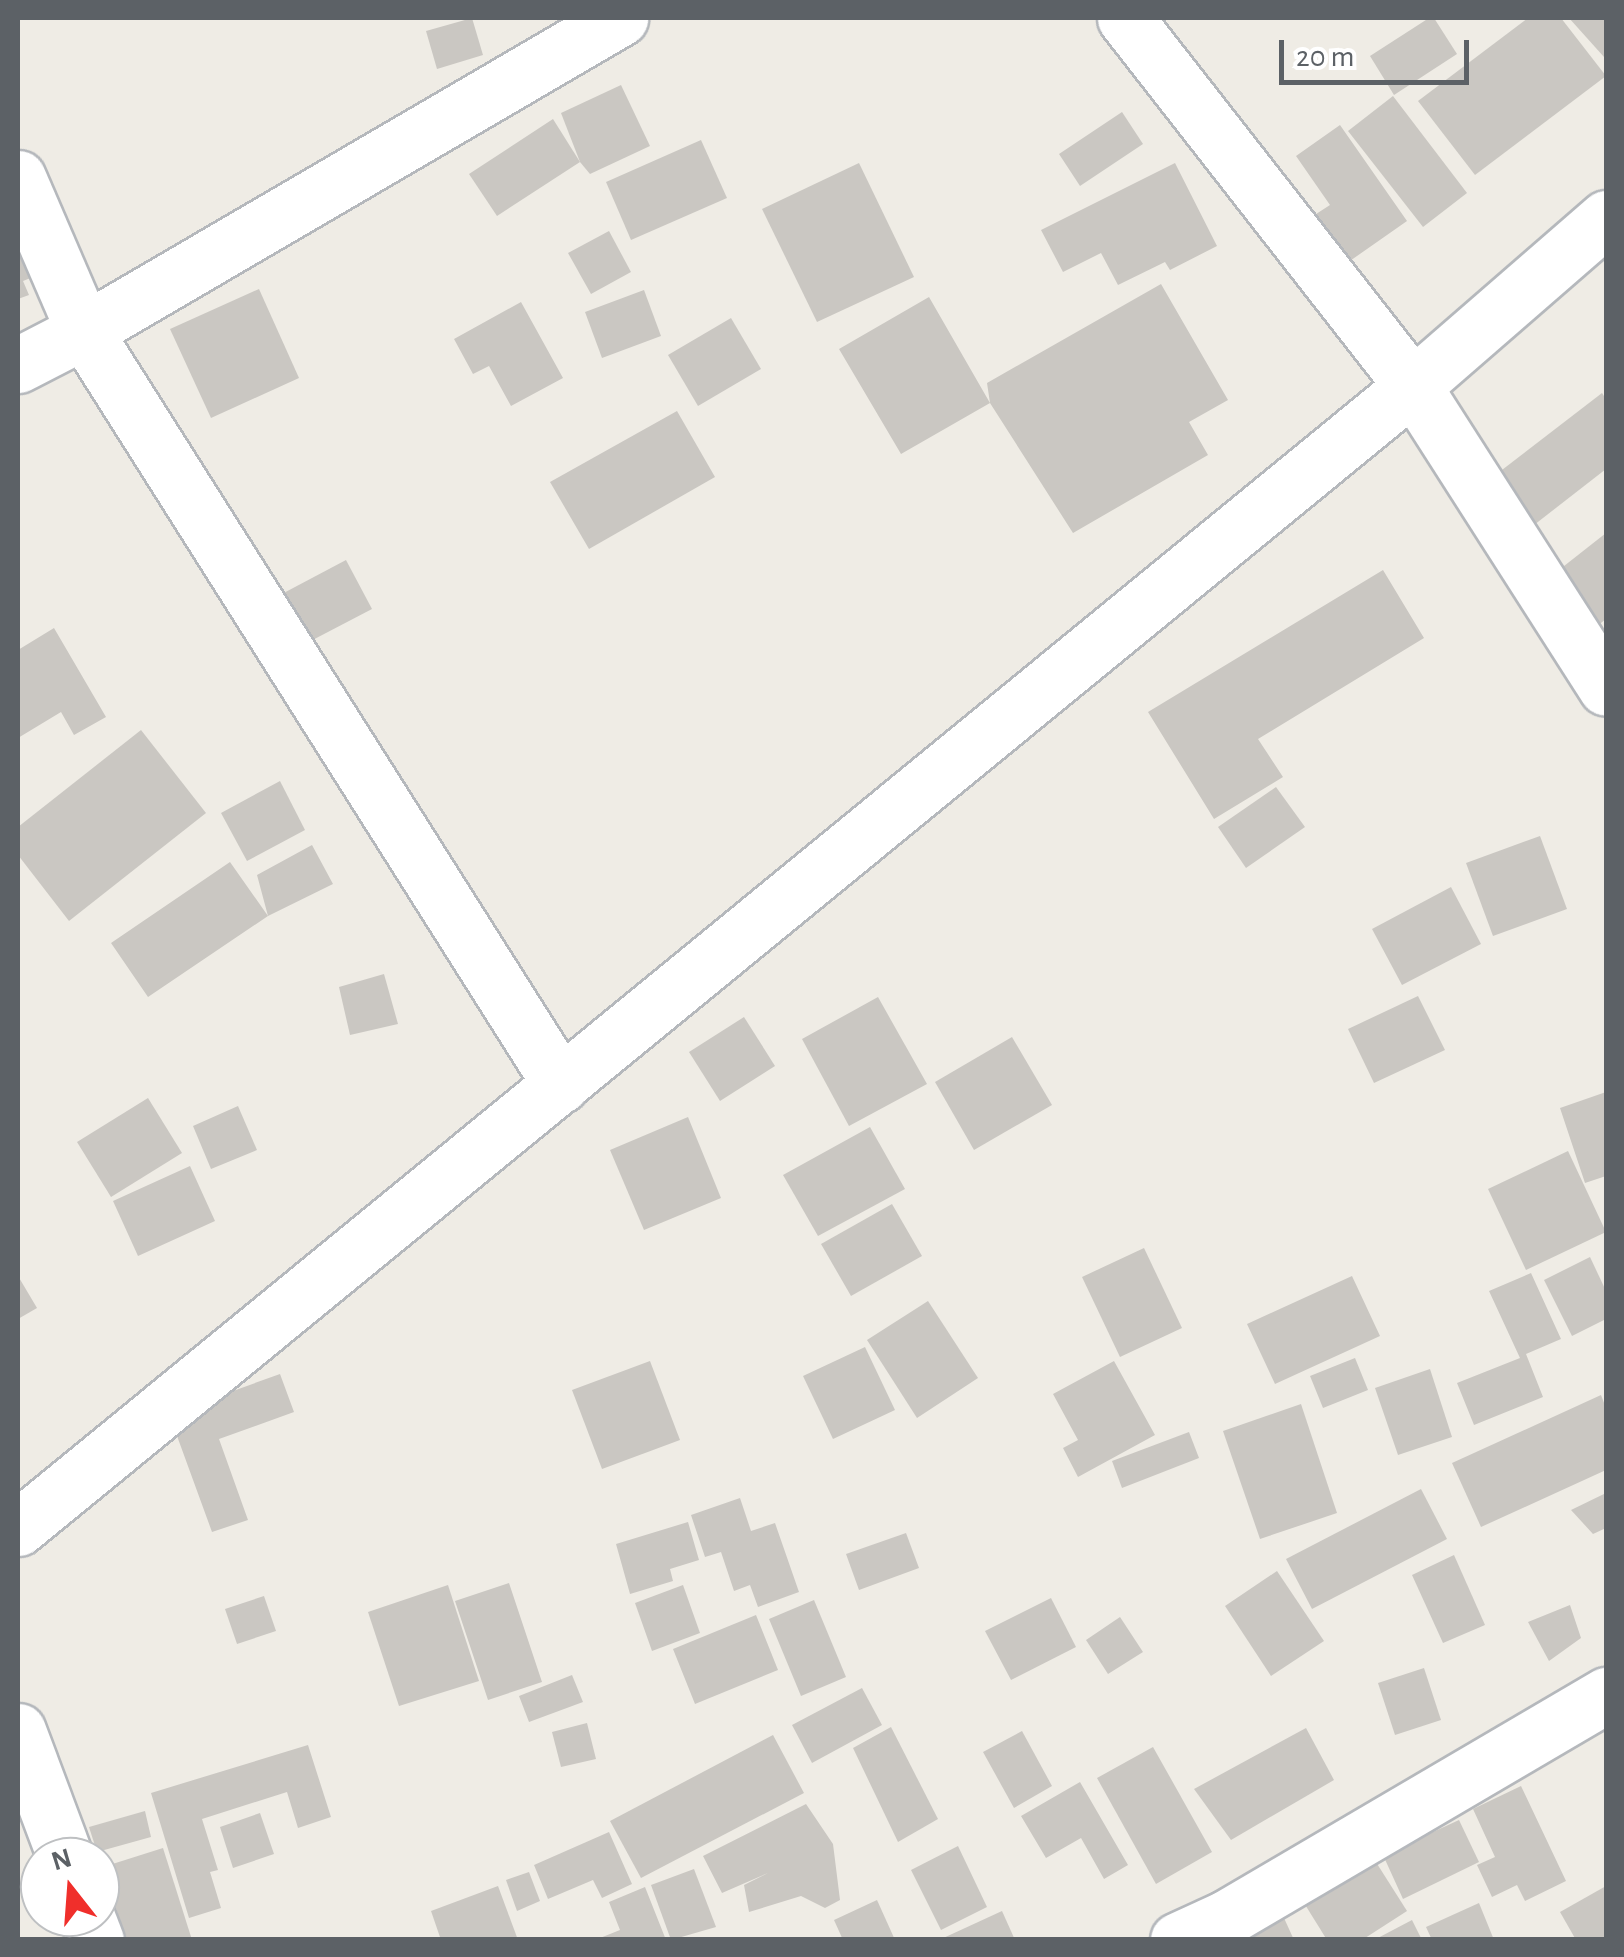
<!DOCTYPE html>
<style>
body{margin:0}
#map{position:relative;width:1624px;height:1957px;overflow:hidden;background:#efece5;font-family:"Alegreya Sans",sans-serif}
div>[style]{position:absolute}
.building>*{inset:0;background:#cac7c2}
.roads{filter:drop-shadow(2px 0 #b5b8bc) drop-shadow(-2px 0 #b5b8bc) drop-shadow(0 2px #b5b8bc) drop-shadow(0 -2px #b5b8bc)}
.street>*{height:55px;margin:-27.5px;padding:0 27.5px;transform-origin:27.5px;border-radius:27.5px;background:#fff}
span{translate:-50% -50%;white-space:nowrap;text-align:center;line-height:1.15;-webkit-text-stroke:10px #fff;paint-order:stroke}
.frame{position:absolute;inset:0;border:20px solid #5c6166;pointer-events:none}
.north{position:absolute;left:20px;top:1837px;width:100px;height:100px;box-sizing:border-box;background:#fff;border:2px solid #bec0c2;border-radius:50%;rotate:343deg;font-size:28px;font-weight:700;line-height:40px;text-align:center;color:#5c6166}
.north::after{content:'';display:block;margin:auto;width:35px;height:45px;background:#f02f2b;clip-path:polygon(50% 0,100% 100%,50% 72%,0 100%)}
.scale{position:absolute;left:1279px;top:40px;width:190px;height:45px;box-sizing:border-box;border:5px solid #5c6166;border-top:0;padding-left:12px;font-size:30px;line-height:35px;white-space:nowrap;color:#5c6166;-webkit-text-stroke:8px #fff;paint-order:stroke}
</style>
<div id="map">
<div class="building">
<i style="clip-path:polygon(472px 18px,483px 55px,437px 69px,426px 31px)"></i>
<i style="clip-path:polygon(1429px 18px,1434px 18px,1457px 54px,1394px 95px,1370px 56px)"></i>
<i style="clip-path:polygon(1528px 18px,1561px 18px,1606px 76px,1475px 175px,1418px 101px)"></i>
<i style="clip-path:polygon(1569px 18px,1606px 18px,1606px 55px,1604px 57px)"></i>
<i style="clip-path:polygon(621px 85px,650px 146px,590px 174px,580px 162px,561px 113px)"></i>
<i style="clip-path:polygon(1393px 96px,1467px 193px,1423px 227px,1348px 131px)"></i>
<i style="clip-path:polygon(1122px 112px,1143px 144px,1080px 186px,1059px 154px)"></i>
<i style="clip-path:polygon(553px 119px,580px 162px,497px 216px,469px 174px)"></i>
<i style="clip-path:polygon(1340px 125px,1407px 221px,1347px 263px,1313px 216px,1330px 205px,1296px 156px)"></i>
<i style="clip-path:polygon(701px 140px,727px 198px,631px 240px,606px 182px)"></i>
<i style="clip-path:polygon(859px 163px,914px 277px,817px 322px,762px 209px)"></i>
<i style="clip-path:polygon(1175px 163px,1217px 246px,1170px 270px,1165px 262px,1118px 285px,1101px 253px,1063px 272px,1041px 230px)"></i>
<i style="clip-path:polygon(609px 231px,631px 272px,591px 294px,568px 253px)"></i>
<i style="clip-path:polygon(18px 240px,33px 277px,23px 281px,29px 295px,18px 299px)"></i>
<i style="clip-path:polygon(1161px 284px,1228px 400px,1189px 422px,1208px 455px,1073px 533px,990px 403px,901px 454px,839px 349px,929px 297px,990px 403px,987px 383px)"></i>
<i style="clip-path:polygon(259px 289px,299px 378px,211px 418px,170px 329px)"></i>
<i style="clip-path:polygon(644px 290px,661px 336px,602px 358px,585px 312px)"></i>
<i style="clip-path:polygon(521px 302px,563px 378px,511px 406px,489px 366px,473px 374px,454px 339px)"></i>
<i style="clip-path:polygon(731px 318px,761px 369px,698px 406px,668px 355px)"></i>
<i style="clip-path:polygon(1602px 393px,1606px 399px,1606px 469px,1525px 532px,1485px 483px)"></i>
<i style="clip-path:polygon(677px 411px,715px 477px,589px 549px,550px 482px)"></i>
<i style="clip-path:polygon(1606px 533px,1606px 619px,1587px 634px,1545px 581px)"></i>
<i style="clip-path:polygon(346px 560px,372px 609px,303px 645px,278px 596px)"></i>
<i style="clip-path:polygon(1383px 570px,1424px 638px,1258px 739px,1283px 777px,1214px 819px,1148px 712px)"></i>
<i style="clip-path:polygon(54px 628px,106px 717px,74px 735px,61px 712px,18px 738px,18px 650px)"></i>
<i style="clip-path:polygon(141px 730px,206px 813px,69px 921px,18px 855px,18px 827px)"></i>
<i style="clip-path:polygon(280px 781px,305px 830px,247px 861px,221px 813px)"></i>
<i style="clip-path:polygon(1276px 787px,1305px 827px,1246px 868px,1218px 827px)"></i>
<i style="clip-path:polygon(1540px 836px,1567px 909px,1493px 936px,1466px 863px)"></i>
<i style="clip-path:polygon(312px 845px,333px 884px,268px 916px,148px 997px,111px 943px,230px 862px,268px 916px,257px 875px)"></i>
<i style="clip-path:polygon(1451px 887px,1481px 944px,1402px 985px,1372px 929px)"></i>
<i style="clip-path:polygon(384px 974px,398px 1024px,350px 1035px,339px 987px)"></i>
<i style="clip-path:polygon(1418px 996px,1445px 1050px,1374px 1083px,1348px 1029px)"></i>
<i style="clip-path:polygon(878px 997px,927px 1084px,849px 1126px,802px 1039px)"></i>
<i style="clip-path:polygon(744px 1017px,775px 1066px,720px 1101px,689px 1052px)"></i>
<i style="clip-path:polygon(1012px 1037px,1052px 1105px,974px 1150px,935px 1082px)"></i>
<i style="clip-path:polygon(1606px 1092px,1606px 1176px,1585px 1183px,1560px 1108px)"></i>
<i style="clip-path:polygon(148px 1098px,182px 1153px,111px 1197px,77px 1142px)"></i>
<i style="clip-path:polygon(238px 1106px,257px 1150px,211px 1169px,193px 1126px)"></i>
<i style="clip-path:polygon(688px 1117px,721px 1198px,644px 1230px,610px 1150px)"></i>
<i style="clip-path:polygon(870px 1127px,905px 1189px,818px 1236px,783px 1175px)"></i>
<i style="clip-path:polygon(1568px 1151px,1606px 1232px,1526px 1270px,1488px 1189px)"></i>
<i style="clip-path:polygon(190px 1166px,215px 1221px,138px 1256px,113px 1201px)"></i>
<i style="clip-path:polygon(892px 1204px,922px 1256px,851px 1296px,821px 1244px)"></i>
<i style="clip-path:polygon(1144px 1248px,1182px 1328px,1120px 1357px,1082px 1277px)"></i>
<i style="clip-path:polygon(1590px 1257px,1606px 1291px,1606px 1319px,1572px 1336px,1544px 1280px)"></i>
<i style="clip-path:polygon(1531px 1273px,1561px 1339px,1526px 1354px,1543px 1397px,1474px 1425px,1457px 1383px,1520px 1358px,1489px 1291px)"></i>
<i style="clip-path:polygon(18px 1276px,37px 1308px,18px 1319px)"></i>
<i style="clip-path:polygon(1352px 1276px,1380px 1336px,1275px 1384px,1247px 1324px)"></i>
<i style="clip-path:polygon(928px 1301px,978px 1378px,917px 1418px,867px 1340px)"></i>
<i style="clip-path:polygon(865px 1347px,895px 1410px,833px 1439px,803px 1376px)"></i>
<i style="clip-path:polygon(1355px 1358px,1368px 1390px,1323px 1408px,1310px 1376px)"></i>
<i style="clip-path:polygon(650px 1361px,680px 1440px,602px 1469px,572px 1390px)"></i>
<i style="clip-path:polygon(1114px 1361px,1155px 1435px,1078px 1477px,1063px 1448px,1078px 1440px,1053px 1394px)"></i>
<i style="clip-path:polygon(1430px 1369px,1452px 1437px,1398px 1455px,1375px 1388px)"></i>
<i style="clip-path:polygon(280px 1374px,294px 1412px,219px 1439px,248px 1520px,212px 1532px,169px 1414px)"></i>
<i style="clip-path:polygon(1601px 1395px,1606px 1408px,1606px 1470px,1481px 1527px,1452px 1463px)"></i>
<i style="clip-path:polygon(1301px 1404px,1337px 1513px,1260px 1539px,1223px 1431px)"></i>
<i style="clip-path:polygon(1189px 1432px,1199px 1458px,1122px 1488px,1112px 1461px)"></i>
<i style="clip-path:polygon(1421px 1489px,1447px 1539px,1312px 1609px,1286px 1559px)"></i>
<i style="clip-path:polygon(1606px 1493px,1606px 1528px,1593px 1534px,1571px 1510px)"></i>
<i style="clip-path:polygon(740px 1498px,751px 1531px,775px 1523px,799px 1592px,758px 1607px,750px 1585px,734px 1591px,721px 1552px,705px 1557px,691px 1515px)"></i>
<i style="clip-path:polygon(688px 1522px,699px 1560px,670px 1569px,673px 1581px,630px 1594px,616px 1544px)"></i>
<i style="clip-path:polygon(906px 1533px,919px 1568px,859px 1590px,846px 1554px)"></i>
<i style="clip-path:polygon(1454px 1555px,1485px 1625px,1443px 1643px,1412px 1575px)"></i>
<i style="clip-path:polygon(1277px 1571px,1324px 1641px,1271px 1676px,1225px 1606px)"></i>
<i style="clip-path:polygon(509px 1583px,542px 1682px,488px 1700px,455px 1601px)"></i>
<i style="clip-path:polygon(448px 1585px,479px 1681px,399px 1706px,368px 1612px)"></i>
<i style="clip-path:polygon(683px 1585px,700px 1633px,652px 1651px,635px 1603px)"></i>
<i style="clip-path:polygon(264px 1596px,276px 1631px,237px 1644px,225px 1609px)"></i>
<i style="clip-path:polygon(1051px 1598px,1076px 1647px,1011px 1680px,985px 1631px)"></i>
<i style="clip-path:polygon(814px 1600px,846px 1677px,801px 1696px,769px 1619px)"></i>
<i style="clip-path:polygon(1570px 1605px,1581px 1638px,1549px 1661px,1528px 1622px)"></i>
<i style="clip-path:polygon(756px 1615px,778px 1670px,695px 1704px,673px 1649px)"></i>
<i style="clip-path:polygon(1120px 1617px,1143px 1652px,1108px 1674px,1086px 1640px)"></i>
<i style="clip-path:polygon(1424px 1668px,1441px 1720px,1395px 1735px,1378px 1683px)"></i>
<i style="clip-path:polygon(572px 1675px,583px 1702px,529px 1722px,519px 1696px)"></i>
<i style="clip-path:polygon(862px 1688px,882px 1725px,812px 1763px,792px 1725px)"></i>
<i style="clip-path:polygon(587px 1723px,596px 1759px,561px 1767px,552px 1732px)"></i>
<i style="clip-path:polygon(891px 1727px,938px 1819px,898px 1842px,853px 1748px)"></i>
<i style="clip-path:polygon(1306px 1728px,1334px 1780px,1231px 1840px,1194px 1789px)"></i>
<i style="clip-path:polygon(1022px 1731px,1052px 1786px,1014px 1808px,983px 1752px)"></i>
<i style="clip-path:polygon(773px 1735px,804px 1793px,641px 1878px,610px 1821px)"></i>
<i style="clip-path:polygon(308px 1745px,331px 1817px,298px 1828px,287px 1792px,202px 1819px,218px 1870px,210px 1872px,221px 1908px,189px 1918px,151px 1793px)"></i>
<i style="clip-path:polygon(1153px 1747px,1212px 1852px,1156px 1884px,1097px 1778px)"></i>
<i style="clip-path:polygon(1080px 1782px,1128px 1865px,1104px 1879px,1081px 1838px,1046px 1858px,1021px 1816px)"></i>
<i style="clip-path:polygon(1521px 1786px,1566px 1881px,1525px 1901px,1517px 1885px,1492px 1897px,1477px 1865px,1495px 1857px,1473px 1809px)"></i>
<i style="clip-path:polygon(806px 1804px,833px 1844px,840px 1900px,825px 1908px,801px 1896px,749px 1912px,744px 1885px,768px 1873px,722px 1893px,703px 1856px)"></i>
<i style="clip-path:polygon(145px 1811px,151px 1837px,97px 1852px,89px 1827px)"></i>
<i style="clip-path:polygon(260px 1813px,274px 1854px,233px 1868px,220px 1827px)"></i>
<i style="clip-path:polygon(1459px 1820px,1479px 1862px,1403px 1899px,1383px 1855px)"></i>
<i style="clip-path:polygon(609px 1832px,632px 1884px,602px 1898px,593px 1880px,548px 1899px,534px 1865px)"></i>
<i style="clip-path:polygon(958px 1846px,987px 1907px,941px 1930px,911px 1870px)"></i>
<i style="clip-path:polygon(163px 1848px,192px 1940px,126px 1940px,103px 1867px)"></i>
<i style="clip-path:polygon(1374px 1859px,1407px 1911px,1362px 1940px,1327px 1940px,1304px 1903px)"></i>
<i style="clip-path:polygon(694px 1869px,716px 1927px,671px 1940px,651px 1885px)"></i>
<i style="clip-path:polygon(529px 1872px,540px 1901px,517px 1911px,506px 1880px)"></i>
<i style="clip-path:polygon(498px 1886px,518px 1940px,441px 1940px,431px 1911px)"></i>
<i style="clip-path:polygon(1606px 1886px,1606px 1940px,1576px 1940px,1560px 1912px)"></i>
<i style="clip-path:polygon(645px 1887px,666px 1940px,595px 1940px,620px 1930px,609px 1902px)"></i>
<i style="clip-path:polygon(877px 1900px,895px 1940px,843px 1940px,834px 1920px)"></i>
<i style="clip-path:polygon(1479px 1903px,1494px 1940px,1432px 1940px,1426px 1927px)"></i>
<i style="clip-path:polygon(1002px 1911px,1015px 1940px,939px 1940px)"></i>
<i style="clip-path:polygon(1284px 1918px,1294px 1940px,1236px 1940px)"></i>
<i style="clip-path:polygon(1412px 1920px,1422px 1940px,1374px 1940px)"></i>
</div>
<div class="roads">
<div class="street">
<i style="left:1125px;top:18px;width:467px;rotate:52deg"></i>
<i style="left:1413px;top:386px;width:358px;rotate:57.4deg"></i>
<i style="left:18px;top:178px;width:167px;rotate:66.7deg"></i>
<i style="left:84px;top:331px;width:892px;rotate:57.68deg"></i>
<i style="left:18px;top:365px;width:74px;rotate:-27.3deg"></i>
<i style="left:84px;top:331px;width:621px;rotate:-30.28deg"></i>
<i style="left:18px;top:1528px;width:1803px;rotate:-39.31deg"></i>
<i style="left:1413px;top:386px;width:256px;rotate:-41deg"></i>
<i style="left:18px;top:1731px;width:134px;rotate:69.5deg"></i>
<i style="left:87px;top:1917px;width:25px;rotate:69deg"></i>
<i style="left:1178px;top:1940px;width:53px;rotate:-24.6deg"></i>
<i style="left:1226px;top:1918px;width:441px;rotate:-30.4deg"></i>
</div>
</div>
<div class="frame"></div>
<div class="north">N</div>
<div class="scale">20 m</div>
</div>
